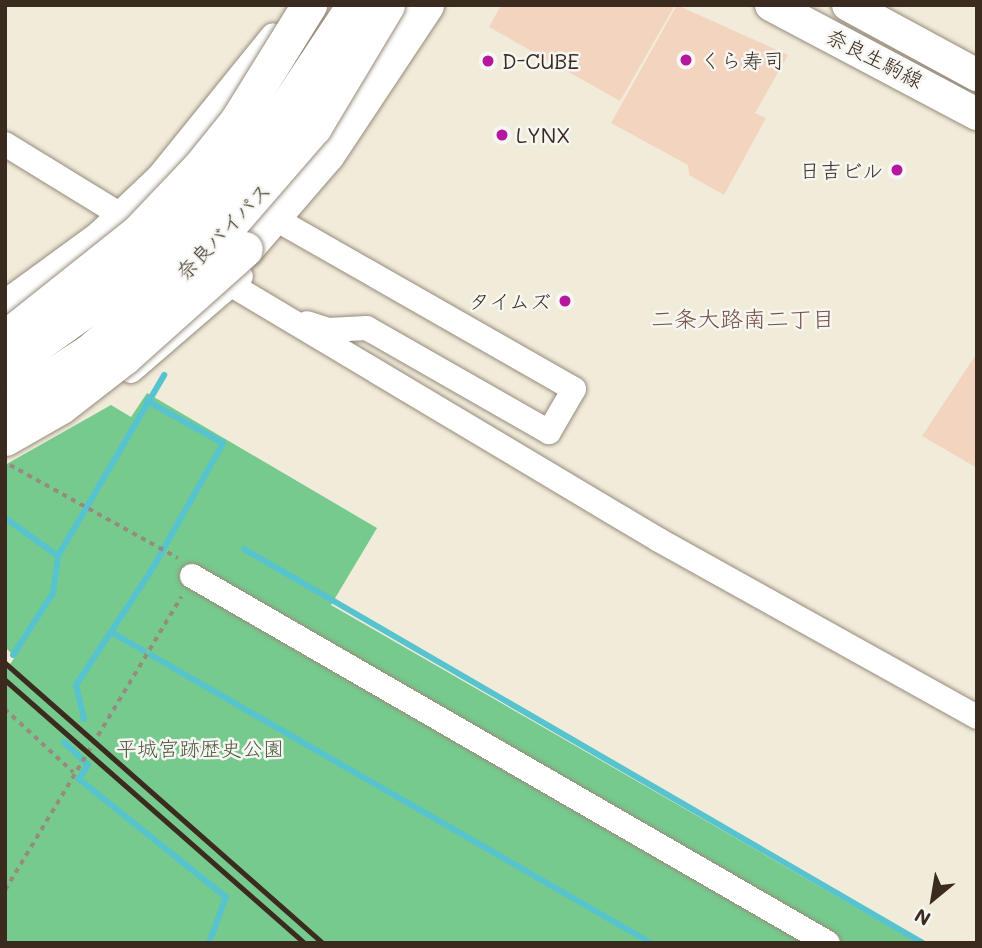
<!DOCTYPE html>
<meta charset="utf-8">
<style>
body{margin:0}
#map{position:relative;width:982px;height:948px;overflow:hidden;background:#f1ecda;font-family:Mali,"Klee One",sans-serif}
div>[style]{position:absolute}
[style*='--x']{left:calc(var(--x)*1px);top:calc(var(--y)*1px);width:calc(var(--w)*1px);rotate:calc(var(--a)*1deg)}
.built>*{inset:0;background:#f3d4bf}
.green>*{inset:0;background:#76ca8d}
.stream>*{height:6px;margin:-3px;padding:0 3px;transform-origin:3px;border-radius:3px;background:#56c3cf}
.path>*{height:3.5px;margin-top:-1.75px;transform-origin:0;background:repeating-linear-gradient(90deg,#968b7c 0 5px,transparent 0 10px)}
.roads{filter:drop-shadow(0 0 2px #968b7c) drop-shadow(0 0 2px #968b7c)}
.minor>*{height:24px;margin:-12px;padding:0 12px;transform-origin:12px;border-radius:12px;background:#fff}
.major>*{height:32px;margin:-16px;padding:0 16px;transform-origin:16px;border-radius:16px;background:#fff}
.highway>*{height:35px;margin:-17.5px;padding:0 17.5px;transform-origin:17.5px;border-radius:17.5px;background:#fff}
.rail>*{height:5px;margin:-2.5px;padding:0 2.5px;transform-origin:2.5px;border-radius:2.5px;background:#3b2a1e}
.bridges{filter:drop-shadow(0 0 2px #968b7c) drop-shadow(0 0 2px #968b7c)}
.highway-bridge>*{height:35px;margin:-17.5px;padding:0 17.5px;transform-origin:17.5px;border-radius:17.5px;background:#fff}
.dots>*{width:19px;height:19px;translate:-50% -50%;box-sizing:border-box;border:4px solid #f6f6f2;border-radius:50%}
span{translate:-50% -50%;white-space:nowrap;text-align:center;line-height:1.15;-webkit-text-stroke:5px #f6f6f2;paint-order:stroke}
.street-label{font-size:21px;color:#3b2a1e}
.poi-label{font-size:21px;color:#3b2a1e}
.left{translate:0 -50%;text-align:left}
.right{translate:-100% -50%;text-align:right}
.park-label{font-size:21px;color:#4d5a3f}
.neighbourhood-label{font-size:23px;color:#785145}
.frame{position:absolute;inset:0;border:7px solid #3b2a1e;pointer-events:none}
.north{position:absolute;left:898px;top:864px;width:70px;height:70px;-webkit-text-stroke:5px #f6f6f2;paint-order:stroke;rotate:210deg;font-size:19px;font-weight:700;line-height:28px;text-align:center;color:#3b2a1e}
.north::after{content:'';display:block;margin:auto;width:24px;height:32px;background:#3b2a1e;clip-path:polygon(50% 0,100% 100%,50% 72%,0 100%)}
</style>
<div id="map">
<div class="built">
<div style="clip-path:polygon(501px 5px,675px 5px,620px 101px,489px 27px)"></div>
<div style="clip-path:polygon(677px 5px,788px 55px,755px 113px,766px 118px,724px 195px,689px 175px,688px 165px,611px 123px)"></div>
<div style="clip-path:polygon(977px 353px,977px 468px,922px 436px)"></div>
</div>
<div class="green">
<div style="clip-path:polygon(147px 393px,377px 528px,331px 605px,918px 943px,5px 943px,5px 671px,15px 657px,5px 647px,5px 465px,111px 405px,131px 417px)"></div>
</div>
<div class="stream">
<div style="--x:5;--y:518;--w:65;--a:35.6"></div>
<div style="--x:244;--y:549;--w:785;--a:30.13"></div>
<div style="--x:111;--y:632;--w:38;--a:30"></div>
<div style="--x:13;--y:655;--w:74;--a:-57.2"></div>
<div style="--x:53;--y:593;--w:37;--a:-82"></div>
<div style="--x:58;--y:556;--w:210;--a:-59.6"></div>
<div style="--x:151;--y:655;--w:577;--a:29.94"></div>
<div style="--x:84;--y:719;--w:35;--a:-103"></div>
<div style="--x:76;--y:685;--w:136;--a:-56.7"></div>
<div style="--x:151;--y:571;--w:147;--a:-60.6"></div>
<div style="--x:223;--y:443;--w:87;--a:-151.1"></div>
<div style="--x:64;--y:742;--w:33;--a:44"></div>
<div style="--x:88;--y:765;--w:17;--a:123"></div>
<div style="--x:79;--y:779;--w:189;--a:38.8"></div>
<div style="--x:226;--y:897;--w:49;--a:110.3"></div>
</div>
<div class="path">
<div style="--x:10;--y:465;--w:192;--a:29"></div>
<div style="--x:5;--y:709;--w:93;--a:42.8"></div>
<div style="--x:5;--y:890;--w:342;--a:-59"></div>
</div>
<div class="roads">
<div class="minor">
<div style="--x:5;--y:144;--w:176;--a:31.5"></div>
<div style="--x:288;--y:226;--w:329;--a:29.7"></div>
<div style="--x:574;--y:389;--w:50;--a:120.2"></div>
<div style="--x:549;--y:432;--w:210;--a:-150.3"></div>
<div style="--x:367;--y:328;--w:39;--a:177"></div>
<div style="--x:328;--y:330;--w:22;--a:-162"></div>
<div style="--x:203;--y:268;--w:531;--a:30.82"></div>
<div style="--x:659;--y:540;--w:364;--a:29.1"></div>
<div style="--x:5;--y:302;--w:115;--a:-36.2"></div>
<div style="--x:98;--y:234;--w:84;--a:-43.6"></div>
<div style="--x:159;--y:176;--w:181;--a:-51"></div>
<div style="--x:131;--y:371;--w:145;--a:-40.8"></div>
<div style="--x:192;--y:576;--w:734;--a:29.99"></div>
</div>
<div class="major">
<div style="--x:771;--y:5;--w:233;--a:27.9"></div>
<div style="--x:848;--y:5;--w:147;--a:28.5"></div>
</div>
<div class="highway">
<div style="--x:245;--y:249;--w:125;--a:-49.2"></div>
<div style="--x:327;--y:154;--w:179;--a:-56.4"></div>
</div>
</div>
<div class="rail">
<div style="--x:5;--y:663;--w:424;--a:41.4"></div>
<div style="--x:5;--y:680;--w:398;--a:41.3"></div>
</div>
<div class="bridges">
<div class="highway-bridge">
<div style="--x:5;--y:338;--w:169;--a:-38.5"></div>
<div style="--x:137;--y:233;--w:90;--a:-46.4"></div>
<div style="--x:199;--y:168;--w:60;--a:-51"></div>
<div style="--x:237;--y:121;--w:137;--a:-58.2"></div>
<div style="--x:5;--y:367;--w:141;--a:-35.5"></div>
<div style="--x:120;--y:285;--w:93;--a:-42.4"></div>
<div style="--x:189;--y:222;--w:145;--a:-49.5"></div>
<div style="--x:283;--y:112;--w:128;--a:-56.4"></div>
<div style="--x:5;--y:406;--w:101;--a:-32.9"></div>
<div style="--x:90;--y:351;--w:159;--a:-40.9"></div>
<div style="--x:210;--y:247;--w:159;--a:-49.1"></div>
<div style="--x:314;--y:127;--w:142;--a:-59.1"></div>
<div style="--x:5;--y:438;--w:64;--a:-29.7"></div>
<div style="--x:61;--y:406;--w:80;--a:-37.9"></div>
<div style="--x:124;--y:357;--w:162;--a:-41.8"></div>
</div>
</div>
<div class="dots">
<div style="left:686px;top:60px;background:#b5179e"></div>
<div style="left:488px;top:61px;background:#b5179e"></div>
<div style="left:502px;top:135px;background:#b5179e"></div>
<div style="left:897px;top:170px;background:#b5179e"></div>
<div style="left:565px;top:301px;background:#b5179e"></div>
</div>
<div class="street-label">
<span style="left:875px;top:58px;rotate:27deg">奈良生駒線</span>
<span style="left:223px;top:231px;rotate:-46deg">奈良バイパス</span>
</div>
<div class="poi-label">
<span class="left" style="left:700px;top:60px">くら寿司</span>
<span class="left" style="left:502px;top:61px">D-CUBE</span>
<span class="left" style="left:516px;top:135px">LYNX</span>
<span class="right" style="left:883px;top:170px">日吉ビル</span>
<span class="right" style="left:551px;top:301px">タイムズ</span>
</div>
<div class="park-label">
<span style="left:200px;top:748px">平城宮跡歴史公園</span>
</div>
<div class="neighbourhood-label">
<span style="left:743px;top:318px">二条大路南二丁目</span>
</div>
<div class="frame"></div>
<div class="north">N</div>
</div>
